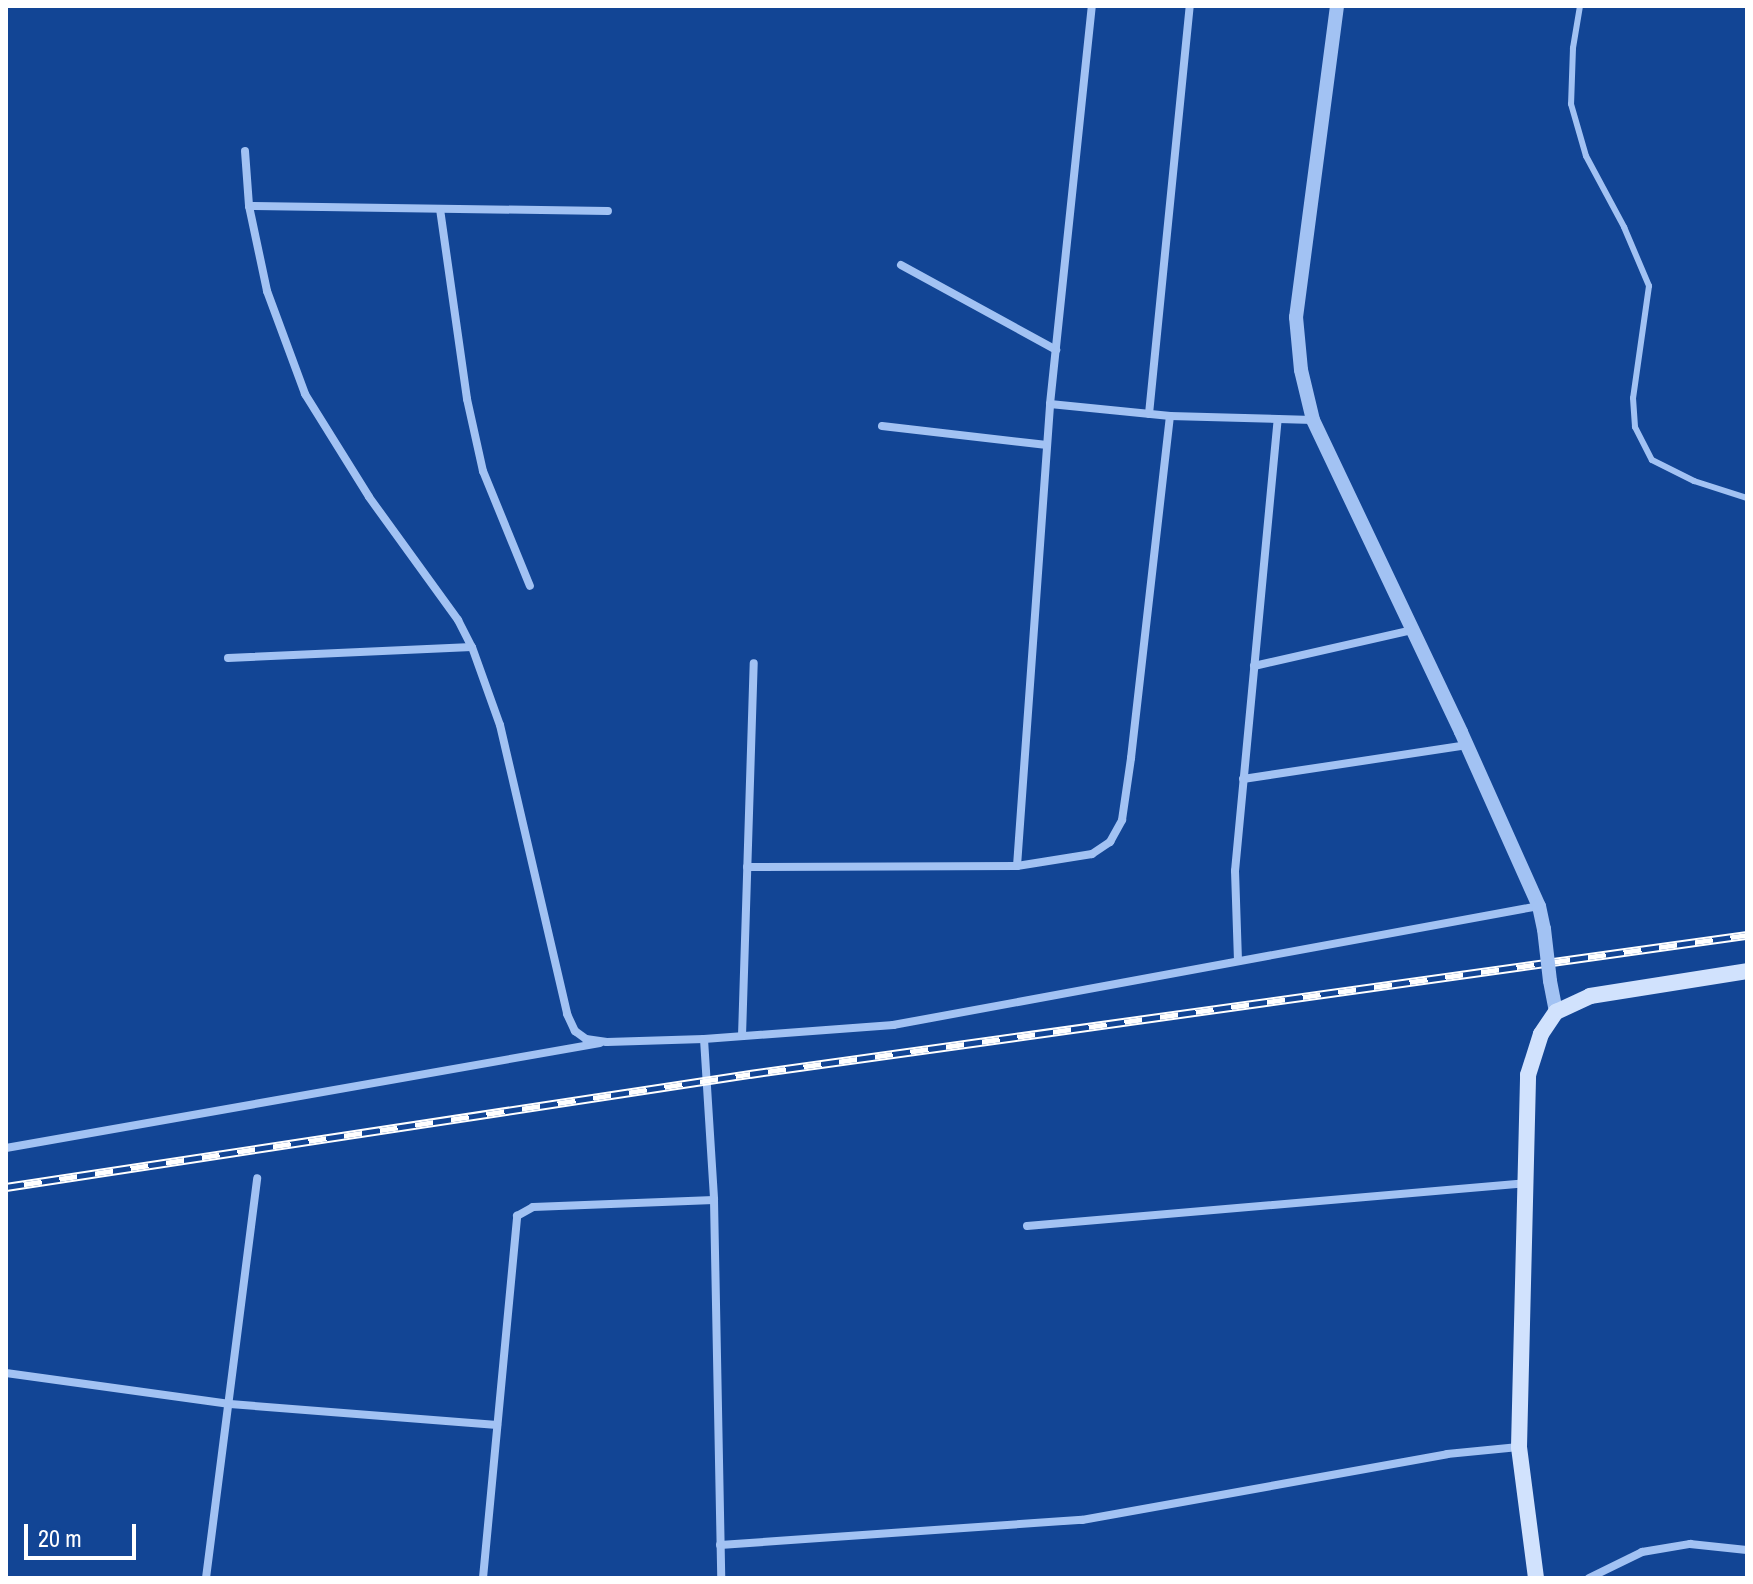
<!DOCTYPE html>
<style>
body{margin:0}
#map{position:relative;width:1753px;height:1584px;overflow:hidden;background:#124595;font-family:"Archivo Narrow",sans-serif}
div>[style]{position:absolute}
[style*='--x']{left:calc(var(--x)*1px);top:calc(var(--y)*1px);width:calc(var(--w)*1px);rotate:calc(var(--a)*1deg)}
.service>*{height:6px;margin:-3px;padding:0 3px;transform-origin:3px;border-radius:3px;background:#a2c2f3}
.minor>*{height:8px;margin:-4px;padding:0 4px;transform-origin:4px;border-radius:4px;background:#a2c2f3}
.tertiary>*{height:14px;margin:-7px;padding:0 7px;transform-origin:7px;border-radius:7px;background:#a2c2f3}
.secondary>*{height:16px;margin:-8px;padding:0 8px;transform-origin:8px;border-radius:8px;background:#d1e2fd}
.rail>*{height:9px;margin-top:-4.5px;transform-origin:0;background:repeating-linear-gradient(90deg,#124595 0 18px,#fff 0 36px);box-sizing:border-box;border-block:2px solid #fff}
.tertiary-bridge>*{height:14px;margin:-7px;padding:0 7px;transform-origin:7px;border-radius:7px;background:#a2c2f3}
span{translate:-50% -50%;white-space:nowrap;text-align:center;line-height:1.15;-webkit-text-stroke:6px #124595;paint-order:stroke}
.frame{position:absolute;inset:0;border:8px solid #fff;pointer-events:none}
.scale{position:absolute;left:24px;top:1524px;width:112px;height:36px;box-sizing:border-box;border:4px solid #fff;border-top:0;padding-left:10px;font-size:24px;line-height:28px;white-space:nowrap;color:#fff;-webkit-text-stroke:6px #124595;paint-order:stroke}
</style>
<div id="map">
<div class="service">
<div style="--x:1580;--y:6;--w:43;--a:99.5"></div>
<div style="--x:1573;--y:48;--w:56;--a:92"></div>
<div style="--x:1571;--y:104;--w:54;--a:73.9"></div>
<div style="--x:1586;--y:156;--w:81;--a:61.8"></div>
<div style="--x:1624;--y:227;--w:64;--a:67"></div>
<div style="--x:1649;--y:286;--w:113;--a:98.1"></div>
<div style="--x:1633;--y:398;--w:29;--a:86"></div>
<div style="--x:1635;--y:427;--w:37;--a:63"></div>
<div style="--x:1652;--y:460;--w:47;--a:26.6"></div>
<div style="--x:1694;--y:481;--w:56;--a:17.8"></div>
</div>
<div class="minor">
<div style="--x:245;--y:151;--w:55;--a:85.8"></div>
<div style="--x:249;--y:206;--w:87;--a:78"></div>
<div style="--x:267;--y:291;--w:110;--a:69.7"></div>
<div style="--x:305;--y:394;--w:121;--a:58.1"></div>
<div style="--x:369;--y:497;--w:152;--a:54.1"></div>
<div style="--x:458;--y:620;--w:30;--a:63"></div>
<div style="--x:472;--y:647;--w:83;--a:70.3"></div>
<div style="--x:500;--y:725;--w:297;--a:76.9"></div>
<div style="--x:567;--y:1014;--w:19;--a:65"></div>
<div style="--x:575;--y:1031;--w:14;--a:36"></div>
<div style="--x:586;--y:1039;--w:21;--a:8"></div>
<div style="--x:607;--y:1042;--w:97;--a:-1.8"></div>
<div style="--x:704;--y:1039;--w:190;--a:-4.2"></div>
<div style="--x:893;--y:1025;--w:657;--a:-10.44"></div>
<div style="--x:249;--y:206;--w:359;--a:0.8"></div>
<div style="--x:440;--y:209;--w:192;--a:81.9"></div>
<div style="--x:467;--y:399;--w:74;--a:77.5"></div>
<div style="--x:483;--y:471;--w:124;--a:67.8"></div>
<div style="--x:901;--y:265;--w:177;--a:28.7"></div>
<div style="--x:1050;--y:404;--w:121;--a:5.7"></div>
<div style="--x:1170;--y:416;--w:143;--a:1.6"></div>
<div style="--x:1149;--y:414;--w:410;--a:-84.3"></div>
<div style="--x:882;--y:426;--w:166;--a:6.6"></div>
<div style="--x:228;--y:658;--w:244;--a:-2.6"></div>
<div style="--x:1254;--y:666;--w:163;--a:-12.8"></div>
<div style="--x:1243;--y:779;--w:227;--a:-8.6"></div>
<div style="--x:1017;--y:866;--w:463;--a:-85.9"></div>
<div style="--x:1050;--y:404;--w:400;--a:-84"></div>
<div style="--x:747;--y:867;--w:270;--a:-0.2"></div>
<div style="--x:1017;--y:866;--w:76;--a:-9.1"></div>
<div style="--x:1092;--y:854;--w:22;--a:-34"></div>
<div style="--x:1110;--y:842;--w:25;--a:-61"></div>
<div style="--x:1122;--y:820;--w:63;--a:-81.7"></div>
<div style="--x:1131;--y:758;--w:344;--a:-83.5"></div>
<div style="--x:1238;--y:961;--w:90;--a:-91.9"></div>
<div style="--x:1235;--y:871;--w:454;--a:-84.6"></div>
<div style="--x:742;--y:1036;--w:373;--a:-88.2"></div>
<div style="--x:704;--y:1039;--w:161;--a:86.4"></div>
<div style="--x:714;--y:1200;--w:378;--a:88.9"></div>
<div style="--x:6;--y:1148;--w:603;--a:-10.02"></div>
<div style="--x:1027;--y:1226;--w:500;--a:-4.9"></div>
<div style="--x:6;--y:1373;--w:226;--a:7.9"></div>
<div style="--x:230;--y:1404;--w:268;--a:4.5"></div>
<div style="--x:720;--y:1545;--w:363;--a:-4"></div>
<div style="--x:1082;--y:1520;--w:371;--a:-10.2"></div>
<div style="--x:1447;--y:1454;--w:72;--a:-5.6"></div>
<div style="--x:206;--y:1578;--w:403;--a:-82.7"></div>
<div style="--x:483;--y:1578;--w:364;--a:-84.6"></div>
<div style="--x:517;--y:1216;--w:18;--a:-29"></div>
<div style="--x:533;--y:1207;--w:181;--a:-2.2"></div>
<div style="--x:1589;--y:1578;--w:59;--a:-26.1"></div>
<div style="--x:1642;--y:1552;--w:49;--a:-9.5"></div>
<div style="--x:1690;--y:1544;--w:57;--a:6"></div>
</div>
<div class="tertiary">
<div style="--x:1337;--y:6;--w:314;--a:97.5"></div>
<div style="--x:1296;--y:317;--w:53;--a:84.6"></div>
<div style="--x:1301;--y:370;--w:51;--a:76.5"></div>
<div style="--x:1313;--y:420;--w:345;--a:64.6"></div>
<div style="--x:1461;--y:732;--w:191;--a:65.9"></div>
<div style="--x:1539;--y:906;--w:24;--a:78"></div>
<div style="--x:1550;--y:981;--w:32;--a:79"></div>
</div>
<div class="secondary">
<div style="--x:1536;--y:1578;--w:132;--a:-97.4"></div>
<div style="--x:1519;--y:1447;--w:372;--a:-88.6"></div>
<div style="--x:1528;--y:1075;--w:43;--a:-72.4"></div>
<div style="--x:1541;--y:1034;--w:27;--a:-56"></div>
<div style="--x:1556;--y:1012;--w:38;--a:-25"></div>
<div style="--x:1590;--y:996;--w:159;--a:-9"></div>
</div>
<div class="rail">
<div style="--x:6;--y:1187;--w:753;--a:-8.64"></div>
<div style="--x:750;--y:1074;--w:1007;--a:-7.94"></div>
</div>
<div class="tertiary-bridge">
<div style="--x:1544;--y:929;--w:52;--a:83.4"></div>
</div>
<div class="frame"></div>
<div class="scale">20 m</div>
</div>
